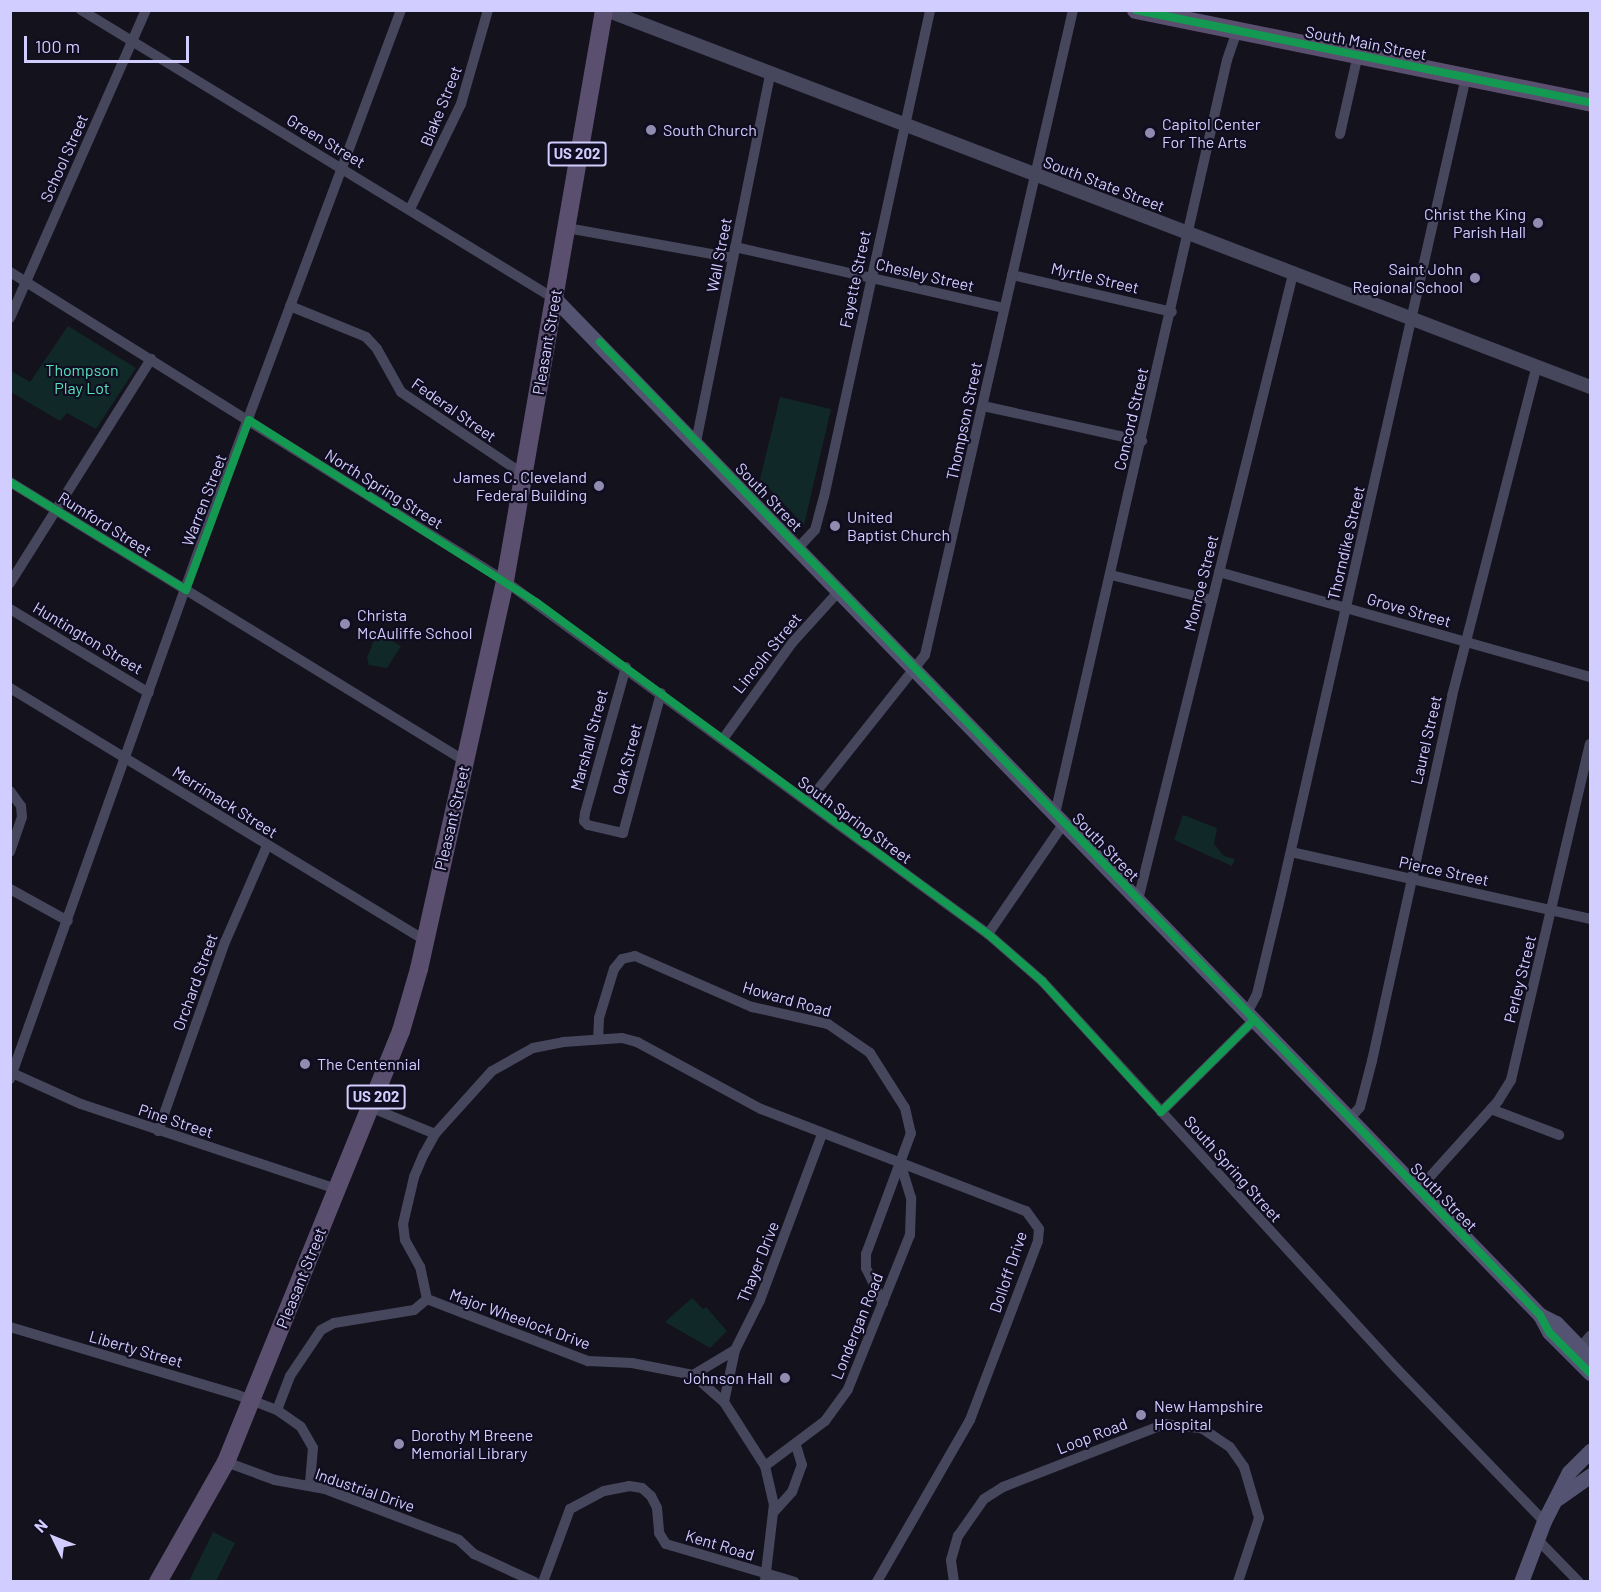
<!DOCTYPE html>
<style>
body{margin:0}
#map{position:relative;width:1601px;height:1592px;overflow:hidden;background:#14121d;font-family:Barlow,sans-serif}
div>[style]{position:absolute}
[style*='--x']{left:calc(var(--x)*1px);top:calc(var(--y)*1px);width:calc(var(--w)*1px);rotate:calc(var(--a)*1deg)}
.green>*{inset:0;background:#112828}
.minor>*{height:10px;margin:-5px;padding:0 5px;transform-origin:5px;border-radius:5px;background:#46465d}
.tertiary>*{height:14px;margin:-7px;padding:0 7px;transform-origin:7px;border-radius:7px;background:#46465d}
.secondary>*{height:15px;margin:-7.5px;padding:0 7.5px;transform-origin:7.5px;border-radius:7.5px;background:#545371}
.primary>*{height:18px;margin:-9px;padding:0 9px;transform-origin:9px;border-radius:9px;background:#5b4f6f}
.cycleway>*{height:8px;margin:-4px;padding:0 4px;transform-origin:4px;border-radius:4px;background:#139951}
.dots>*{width:16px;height:16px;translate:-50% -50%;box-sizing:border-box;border:3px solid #100d21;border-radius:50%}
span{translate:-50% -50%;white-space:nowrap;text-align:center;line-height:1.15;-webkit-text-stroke:4.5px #100d21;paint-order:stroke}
.shield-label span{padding:2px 4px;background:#100d21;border:2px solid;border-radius:4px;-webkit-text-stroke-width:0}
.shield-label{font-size:15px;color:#d2cdff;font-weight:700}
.street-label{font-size:16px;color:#d2cdff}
.poi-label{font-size:16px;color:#d2cdff}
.left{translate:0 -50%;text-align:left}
.right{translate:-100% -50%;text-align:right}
.park-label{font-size:16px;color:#58e0bc}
.frame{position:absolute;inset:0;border:12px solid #d2cdff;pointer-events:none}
.north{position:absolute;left:24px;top:1508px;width:60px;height:60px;-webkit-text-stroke:4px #100d21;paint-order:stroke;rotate:313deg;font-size:16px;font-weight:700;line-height:24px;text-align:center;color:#d2cdff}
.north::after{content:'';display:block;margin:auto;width:21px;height:27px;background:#d2cdff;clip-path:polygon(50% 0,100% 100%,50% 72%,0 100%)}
.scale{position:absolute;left:24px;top:36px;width:165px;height:27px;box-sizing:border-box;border:3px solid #d2cdff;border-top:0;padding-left:8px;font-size:18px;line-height:21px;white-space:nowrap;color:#d2cdff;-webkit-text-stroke:4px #100d21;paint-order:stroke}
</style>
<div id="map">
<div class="green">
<div style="clip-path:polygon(68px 326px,136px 368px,96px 429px,67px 413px,60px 421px,11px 392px,11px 371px,30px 382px)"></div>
<div style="clip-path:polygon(780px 397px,831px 409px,804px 525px,760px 479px)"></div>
<div style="clip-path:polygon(377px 632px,401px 646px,387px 668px,369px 665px,367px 658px)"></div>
<div style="clip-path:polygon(1183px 815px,1217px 828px,1214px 844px,1224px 856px,1235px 859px,1232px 866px,1174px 840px)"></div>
<div style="clip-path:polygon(692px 1298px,703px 1309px,706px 1307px,727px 1331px,710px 1348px,665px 1322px)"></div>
<div style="clip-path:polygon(213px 1532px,235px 1543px,216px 1581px,189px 1581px)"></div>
</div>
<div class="minor">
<div style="--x:81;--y:10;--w:555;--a:31.37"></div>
<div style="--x:1340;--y:134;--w:82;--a:-77.3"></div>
<div style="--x:410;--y:209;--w:117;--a:-64.1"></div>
<div style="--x:461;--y:104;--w:98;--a:-74"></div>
<div style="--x:567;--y:228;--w:169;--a:10.2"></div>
<div style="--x:735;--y:247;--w:275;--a:12.8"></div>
<div style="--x:10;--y:272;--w:584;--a:31.97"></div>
<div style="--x:505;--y:581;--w:598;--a:36.16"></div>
<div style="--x:988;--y:934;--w:72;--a:41"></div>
<div style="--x:1042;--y:981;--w:524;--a:47.55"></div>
<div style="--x:1396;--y:1368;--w:213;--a:46"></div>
<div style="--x:1012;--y:275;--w:164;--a:13"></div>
<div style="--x:290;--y:306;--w:82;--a:22.2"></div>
<div style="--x:366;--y:337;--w:16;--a:47"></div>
<div style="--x:377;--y:349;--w:49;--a:60.8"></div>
<div style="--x:401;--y:392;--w:147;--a:33.9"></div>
<div style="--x:10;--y:318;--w:337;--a:-66.2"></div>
<div style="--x:983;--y:406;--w:163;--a:12.4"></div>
<div style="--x:696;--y:442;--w:375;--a:-78.6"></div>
<div style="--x:10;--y:482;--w:534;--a:31.52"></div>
<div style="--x:799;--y:547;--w:23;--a:-47"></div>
<div style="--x:815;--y:530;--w:34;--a:-75"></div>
<div style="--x:824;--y:497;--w:498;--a:-77.7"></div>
<div style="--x:1219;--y:572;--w:386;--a:15.8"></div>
<div style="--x:1111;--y:575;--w:104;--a:13.9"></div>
<div style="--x:10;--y:583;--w:265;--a:-57.8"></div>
<div style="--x:10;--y:609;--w:162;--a:31.1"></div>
<div style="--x:626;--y:667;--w:152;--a:105.7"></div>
<div style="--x:585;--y:813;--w:8;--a:97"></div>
<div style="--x:584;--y:821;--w:6;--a:45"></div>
<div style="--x:588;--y:825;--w:36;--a:13"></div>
<div style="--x:623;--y:833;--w:145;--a:-74.8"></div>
<div style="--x:10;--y:688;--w:486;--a:31.3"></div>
<div style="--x:723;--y:739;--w:118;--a:-54.3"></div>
<div style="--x:792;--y:643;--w:70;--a:-47.9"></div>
<div style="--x:10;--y:791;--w:19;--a:54"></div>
<div style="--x:21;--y:806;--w:11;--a:85"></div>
<div style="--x:22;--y:817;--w:37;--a:109"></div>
<div style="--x:808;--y:802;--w:188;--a:-51.5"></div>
<div style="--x:925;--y:655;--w:662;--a:-77.08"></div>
<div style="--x:1055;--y:814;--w:773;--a:-77.15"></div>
<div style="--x:1227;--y:60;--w:31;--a:-71"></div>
<div style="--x:1291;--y:852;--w:306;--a:12.6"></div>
<div style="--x:10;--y:889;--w:66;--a:28.9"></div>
<div style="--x:1138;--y:900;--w:645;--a:-76.09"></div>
<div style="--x:988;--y:934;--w:135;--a:-55.6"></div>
<div style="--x:1247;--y:1013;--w:21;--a:-62"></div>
<div style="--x:1257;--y:994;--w:103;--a:-76.5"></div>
<div style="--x:1281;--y:894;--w:838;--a:-77.24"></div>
<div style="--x:598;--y:1039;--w:21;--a:-87"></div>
<div style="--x:599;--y:1018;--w:51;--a:-73"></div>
<div style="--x:614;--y:969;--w:13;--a:-51"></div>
<div style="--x:622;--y:959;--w:13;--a:-13"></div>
<div style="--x:635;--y:956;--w:128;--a:23.6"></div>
<div style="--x:752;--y:1007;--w:78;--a:12.6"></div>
<div style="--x:828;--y:1024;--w:51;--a:34.6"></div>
<div style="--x:870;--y:1053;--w:65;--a:57.5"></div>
<div style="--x:905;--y:1108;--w:26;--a:77"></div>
<div style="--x:911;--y:1133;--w:129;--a:110.4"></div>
<div style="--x:866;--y:1254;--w:14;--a:90"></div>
<div style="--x:866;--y:1268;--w:39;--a:64"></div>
<div style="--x:10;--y:1072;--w:78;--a:24.3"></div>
<div style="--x:81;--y:1104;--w:270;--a:18.4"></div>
<div style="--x:10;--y:1079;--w:565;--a:-70.35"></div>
<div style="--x:200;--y:547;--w:573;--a:-69.48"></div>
<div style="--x:372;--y:1108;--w:68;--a:22.4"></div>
<div style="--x:1491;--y:1109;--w:73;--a:20.9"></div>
<div style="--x:1161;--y:1112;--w:131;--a:-44.7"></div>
<div style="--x:1349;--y:1119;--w:16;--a:-47"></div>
<div style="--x:1360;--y:1107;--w:48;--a:-75.4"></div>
<div style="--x:1372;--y:1061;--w:374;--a:-77.6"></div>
<div style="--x:1452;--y:696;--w:341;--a:-75.6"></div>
<div style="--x:158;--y:1131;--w:201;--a:-70.5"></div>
<div style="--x:225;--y:942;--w:105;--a:-66.4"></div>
<div style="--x:1418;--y:1190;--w:120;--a:-48"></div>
<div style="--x:1498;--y:1101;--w:25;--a:-58"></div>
<div style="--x:1511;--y:1080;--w:345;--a:-76.8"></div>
<div style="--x:427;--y:1299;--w:33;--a:-102"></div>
<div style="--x:420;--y:1267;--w:31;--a:-119"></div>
<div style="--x:405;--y:1240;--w:16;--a:-97"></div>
<div style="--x:403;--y:1224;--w:48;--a:-76.8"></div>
<div style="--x:414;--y:1177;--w:25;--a:-67"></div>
<div style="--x:424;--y:1154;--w:23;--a:-61"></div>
<div style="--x:435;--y:1134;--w:85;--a:-47.9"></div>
<div style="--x:492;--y:1071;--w:47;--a:-29.3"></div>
<div style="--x:533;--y:1048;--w:31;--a:-11"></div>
<div style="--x:563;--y:1042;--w:59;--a:-3.9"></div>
<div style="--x:622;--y:1038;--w:16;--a:15"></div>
<div style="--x:637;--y:1042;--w:141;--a:28.4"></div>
<div style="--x:761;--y:1109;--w:284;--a:21.1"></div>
<div style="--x:1026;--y:1211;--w:22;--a:54"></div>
<div style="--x:1039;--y:1229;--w:12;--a:95"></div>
<div style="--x:1038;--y:1241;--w:191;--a:110.8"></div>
<div style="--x:970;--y:1420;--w:187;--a:119.9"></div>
<div style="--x:427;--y:1299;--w:173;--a:21.1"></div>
<div style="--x:588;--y:1361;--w:44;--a:2.6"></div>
<div style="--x:632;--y:1363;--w:62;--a:11.1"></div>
<div style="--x:693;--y:1375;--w:49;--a:-30.8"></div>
<div style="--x:10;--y:1327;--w:235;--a:16.6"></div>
<div style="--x:235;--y:1394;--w:45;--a:20.9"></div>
<div style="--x:277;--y:1410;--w:29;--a:35"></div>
<div style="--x:301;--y:1427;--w:24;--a:60"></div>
<div style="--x:313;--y:1448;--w:37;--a:95"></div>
<div style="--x:1580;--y:1348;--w:16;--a:-50"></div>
<div style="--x:693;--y:1375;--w:41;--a:41.1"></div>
<div style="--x:724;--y:1402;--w:76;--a:57.4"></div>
<div style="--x:765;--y:1466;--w:39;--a:77"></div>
<div style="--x:774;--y:1504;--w:78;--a:96.7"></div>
<div style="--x:724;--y:1402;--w:53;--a:-78.1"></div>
<div style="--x:735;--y:1350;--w:56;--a:-63.4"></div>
<div style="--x:760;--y:1300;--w:177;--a:-69.5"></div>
<div style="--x:277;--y:1410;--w:36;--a:-69"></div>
<div style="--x:290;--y:1376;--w:55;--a:-56"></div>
<div style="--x:321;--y:1330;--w:15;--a:-28"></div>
<div style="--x:334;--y:1323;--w:81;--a:-9.2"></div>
<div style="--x:414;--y:1310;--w:17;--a:-40"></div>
<div style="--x:226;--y:1462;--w:52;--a:20.2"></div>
<div style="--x:275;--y:1480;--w:51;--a:10.2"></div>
<div style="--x:325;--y:1489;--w:143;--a:20.8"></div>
<div style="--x:459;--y:1540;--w:21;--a:43"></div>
<div style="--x:474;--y:1554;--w:67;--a:24.7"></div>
<div style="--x:765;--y:1466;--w:75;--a:-36.9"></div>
<div style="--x:825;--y:1421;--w:39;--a:-54"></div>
<div style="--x:848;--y:1389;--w:166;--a:-68.1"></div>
<div style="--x:910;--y:1235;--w:37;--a:-88"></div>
<div style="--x:911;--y:1198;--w:34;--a:-107"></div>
<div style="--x:773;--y:1513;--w:28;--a:-48"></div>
<div style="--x:792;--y:1492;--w:29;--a:-70"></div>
<div style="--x:802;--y:1465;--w:21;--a:-107"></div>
<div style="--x:1537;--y:1539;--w:60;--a:45.7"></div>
<div style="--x:543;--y:1582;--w:78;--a:-69.7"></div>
<div style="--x:570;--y:1509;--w:38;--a:-28"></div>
<div style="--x:604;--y:1491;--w:25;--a:-11"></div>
<div style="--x:629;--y:1486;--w:13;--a:9"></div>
<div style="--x:642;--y:1488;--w:12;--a:42"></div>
<div style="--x:651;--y:1496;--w:13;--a:63"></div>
<div style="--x:657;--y:1508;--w:25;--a:85"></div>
<div style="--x:659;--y:1533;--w:13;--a:58"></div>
<div style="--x:666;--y:1544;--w:134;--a:16.4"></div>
<div style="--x:954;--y:1582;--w:22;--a:-98"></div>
<div style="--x:951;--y:1560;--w:25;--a:-74"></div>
<div style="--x:958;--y:1536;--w:45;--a:-54.9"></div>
<div style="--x:984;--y:1499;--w:22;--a:-32"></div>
<div style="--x:1003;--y:1487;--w:174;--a:-21.3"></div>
<div style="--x:1165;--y:1424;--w:38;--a:7"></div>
<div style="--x:1203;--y:1429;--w:32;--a:34"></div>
<div style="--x:1230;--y:1447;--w:24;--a:55"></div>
<div style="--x:1244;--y:1467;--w:53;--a:73.6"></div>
<div style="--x:1259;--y:1518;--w:67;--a:108.2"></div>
</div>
<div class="tertiary">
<div style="--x:606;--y:10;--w:1054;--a:20.96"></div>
</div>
<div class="secondary">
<div style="--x:555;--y:299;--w:1415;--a:45.89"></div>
<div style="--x:1540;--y:1315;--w:19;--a:62"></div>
<div style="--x:1549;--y:1332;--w:58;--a:45"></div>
<div style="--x:1540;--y:1315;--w:18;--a:27"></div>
<div style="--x:1556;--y:1323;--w:49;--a:45.8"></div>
<div style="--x:1558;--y:1498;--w:39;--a:-35"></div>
<div style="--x:1521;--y:1582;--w:65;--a:-69.3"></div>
<div style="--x:1544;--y:1521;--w:55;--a:-63"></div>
<div style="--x:1569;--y:1472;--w:30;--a:-45"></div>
</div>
<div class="primary">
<div style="--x:1136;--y:10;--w:463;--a:11.5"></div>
<div style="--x:158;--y:1582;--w:138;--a:-60.5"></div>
<div style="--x:226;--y:1462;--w:465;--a:-67.9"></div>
<div style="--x:401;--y:1031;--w:65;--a:-73.8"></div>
<div style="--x:419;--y:969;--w:397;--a:-77.5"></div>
<div style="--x:505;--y:581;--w:580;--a:-80.16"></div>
</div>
<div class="cycleway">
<div style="--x:1136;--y:10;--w:463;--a:11.5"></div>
<div style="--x:600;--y:342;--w:1353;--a:45.99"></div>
<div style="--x:1540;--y:1315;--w:19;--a:62"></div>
<div style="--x:1549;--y:1332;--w:58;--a:45"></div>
<div style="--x:10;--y:482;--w:206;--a:31.5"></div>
<div style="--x:186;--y:590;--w:181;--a:-69.7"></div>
<div style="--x:249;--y:420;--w:340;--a:32.4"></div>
<div style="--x:536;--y:602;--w:561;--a:36.3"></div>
<div style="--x:988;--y:934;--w:72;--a:41"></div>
<div style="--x:1042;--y:981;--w:177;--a:47.7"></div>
<div style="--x:1161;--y:1112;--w:131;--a:-44.7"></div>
</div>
<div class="dots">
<div style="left:651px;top:130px;background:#908cb0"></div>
<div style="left:1150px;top:133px;background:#908cb0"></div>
<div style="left:1538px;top:223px;background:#908cb0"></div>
<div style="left:1475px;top:278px;background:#908cb0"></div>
<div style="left:599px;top:486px;background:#908cb0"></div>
<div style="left:835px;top:526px;background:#908cb0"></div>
<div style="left:345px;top:624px;background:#908cb0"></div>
<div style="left:305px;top:1064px;background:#908cb0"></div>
<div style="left:785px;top:1378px;background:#908cb0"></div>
<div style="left:1141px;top:1415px;background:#908cb0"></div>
<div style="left:399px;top:1444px;background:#908cb0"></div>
</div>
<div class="shield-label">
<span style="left:577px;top:154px">US 202</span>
<span style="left:376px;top:1097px">US 202</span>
</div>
<div class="street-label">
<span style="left:1366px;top:43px;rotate:11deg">South Main Street</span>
<span style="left:441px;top:106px;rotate:-68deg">Blake Street</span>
<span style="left:326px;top:141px;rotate:31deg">Green Street</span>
<span style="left:64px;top:158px;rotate:-66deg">School Street</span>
<span style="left:1104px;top:184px;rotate:21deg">South State Street</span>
<span style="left:719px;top:255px;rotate:-79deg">Wall Street</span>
<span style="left:925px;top:275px;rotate:13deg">Chesley Street</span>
<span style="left:1095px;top:278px;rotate:13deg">Myrtle Street</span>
<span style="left:855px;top:279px;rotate:-78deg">Fayette Street</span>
<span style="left:547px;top:342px;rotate:-80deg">Pleasant Street</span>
<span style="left:454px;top:410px;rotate:35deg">Federal Street</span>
<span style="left:1131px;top:419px;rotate:-77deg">Concord Street</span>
<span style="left:964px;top:421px;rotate:-78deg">Thompson Street</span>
<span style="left:384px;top:489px;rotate:32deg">North Spring Street</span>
<span style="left:769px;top:497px;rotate:46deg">South Street</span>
<span style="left:204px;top:500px;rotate:-69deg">Warren Street</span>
<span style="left:105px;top:524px;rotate:32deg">Rumford Street</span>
<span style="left:1346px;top:543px;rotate:-77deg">Thorndike Street</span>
<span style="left:1201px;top:583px;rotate:-76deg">Monroe Street</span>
<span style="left:1409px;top:610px;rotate:16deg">Grove Street</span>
<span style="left:88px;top:638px;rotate:31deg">Huntington Street</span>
<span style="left:767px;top:653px;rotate:-51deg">Lincoln Street</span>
<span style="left:589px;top:740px;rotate:-75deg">Marshall Street</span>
<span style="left:1426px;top:740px;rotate:-77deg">Laurel Street</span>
<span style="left:627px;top:759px;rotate:-75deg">Oak Street</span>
<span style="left:225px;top:802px;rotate:32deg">Merrimack Street</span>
<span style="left:452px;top:818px;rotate:-77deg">Pleasant Street</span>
<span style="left:855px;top:820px;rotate:36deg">South Spring Street</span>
<span style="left:1106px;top:847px;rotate:46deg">South Street</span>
<span style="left:1444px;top:871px;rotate:12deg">Pierce Street</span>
<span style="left:1520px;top:979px;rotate:-76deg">Perley Street</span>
<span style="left:195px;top:982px;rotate:-70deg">Orchard Street</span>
<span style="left:787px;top:999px;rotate:16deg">Howard Road</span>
<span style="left:176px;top:1121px;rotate:18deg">Pine Street</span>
<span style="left:1233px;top:1169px;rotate:48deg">South Spring Street</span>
<span style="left:1444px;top:1197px;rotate:46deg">South Street</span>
<span style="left:758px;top:1262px;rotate:-68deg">Thayer Drive</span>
<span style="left:1008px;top:1272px;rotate:-71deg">Dolloff Drive</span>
<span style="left:301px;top:1278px;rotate:-68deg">Pleasant Street</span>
<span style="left:520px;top:1319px;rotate:20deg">Major Wheelock Drive</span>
<span style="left:857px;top:1326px;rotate:-68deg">Londergan Road</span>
<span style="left:136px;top:1349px;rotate:16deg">Liberty Street</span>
<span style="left:1092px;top:1436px;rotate:-21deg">Loop Road</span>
<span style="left:365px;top:1490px;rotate:19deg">Industrial Drive</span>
<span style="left:720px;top:1545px;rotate:17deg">Kent Road</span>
</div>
<div class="poi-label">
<span class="left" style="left:1162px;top:133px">Capitol Center<br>For The Arts</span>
<span class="left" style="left:663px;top:130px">South Church</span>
<span class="right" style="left:1526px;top:223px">Christ the King<br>Parish Hall</span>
<span class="right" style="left:1463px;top:278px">Saint John<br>Regional School</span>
<span class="right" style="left:587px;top:486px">James C. Cleveland<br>Federal Building</span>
<span class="left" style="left:847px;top:526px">United<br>Baptist Church</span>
<span class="left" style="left:357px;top:624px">Christa<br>McAuliffe School</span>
<span class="left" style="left:317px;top:1064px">The Centennial</span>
<span class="right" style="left:773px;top:1378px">Johnson Hall</span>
<span class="left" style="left:1154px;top:1415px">New Hampshire<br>Hospital</span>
<span class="left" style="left:411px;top:1444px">Dorothy M Breene<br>Memorial Library</span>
</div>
<div class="park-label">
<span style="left:82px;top:379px">Thompson<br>Play Lot</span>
</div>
<div class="frame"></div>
<div class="north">N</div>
<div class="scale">100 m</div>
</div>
